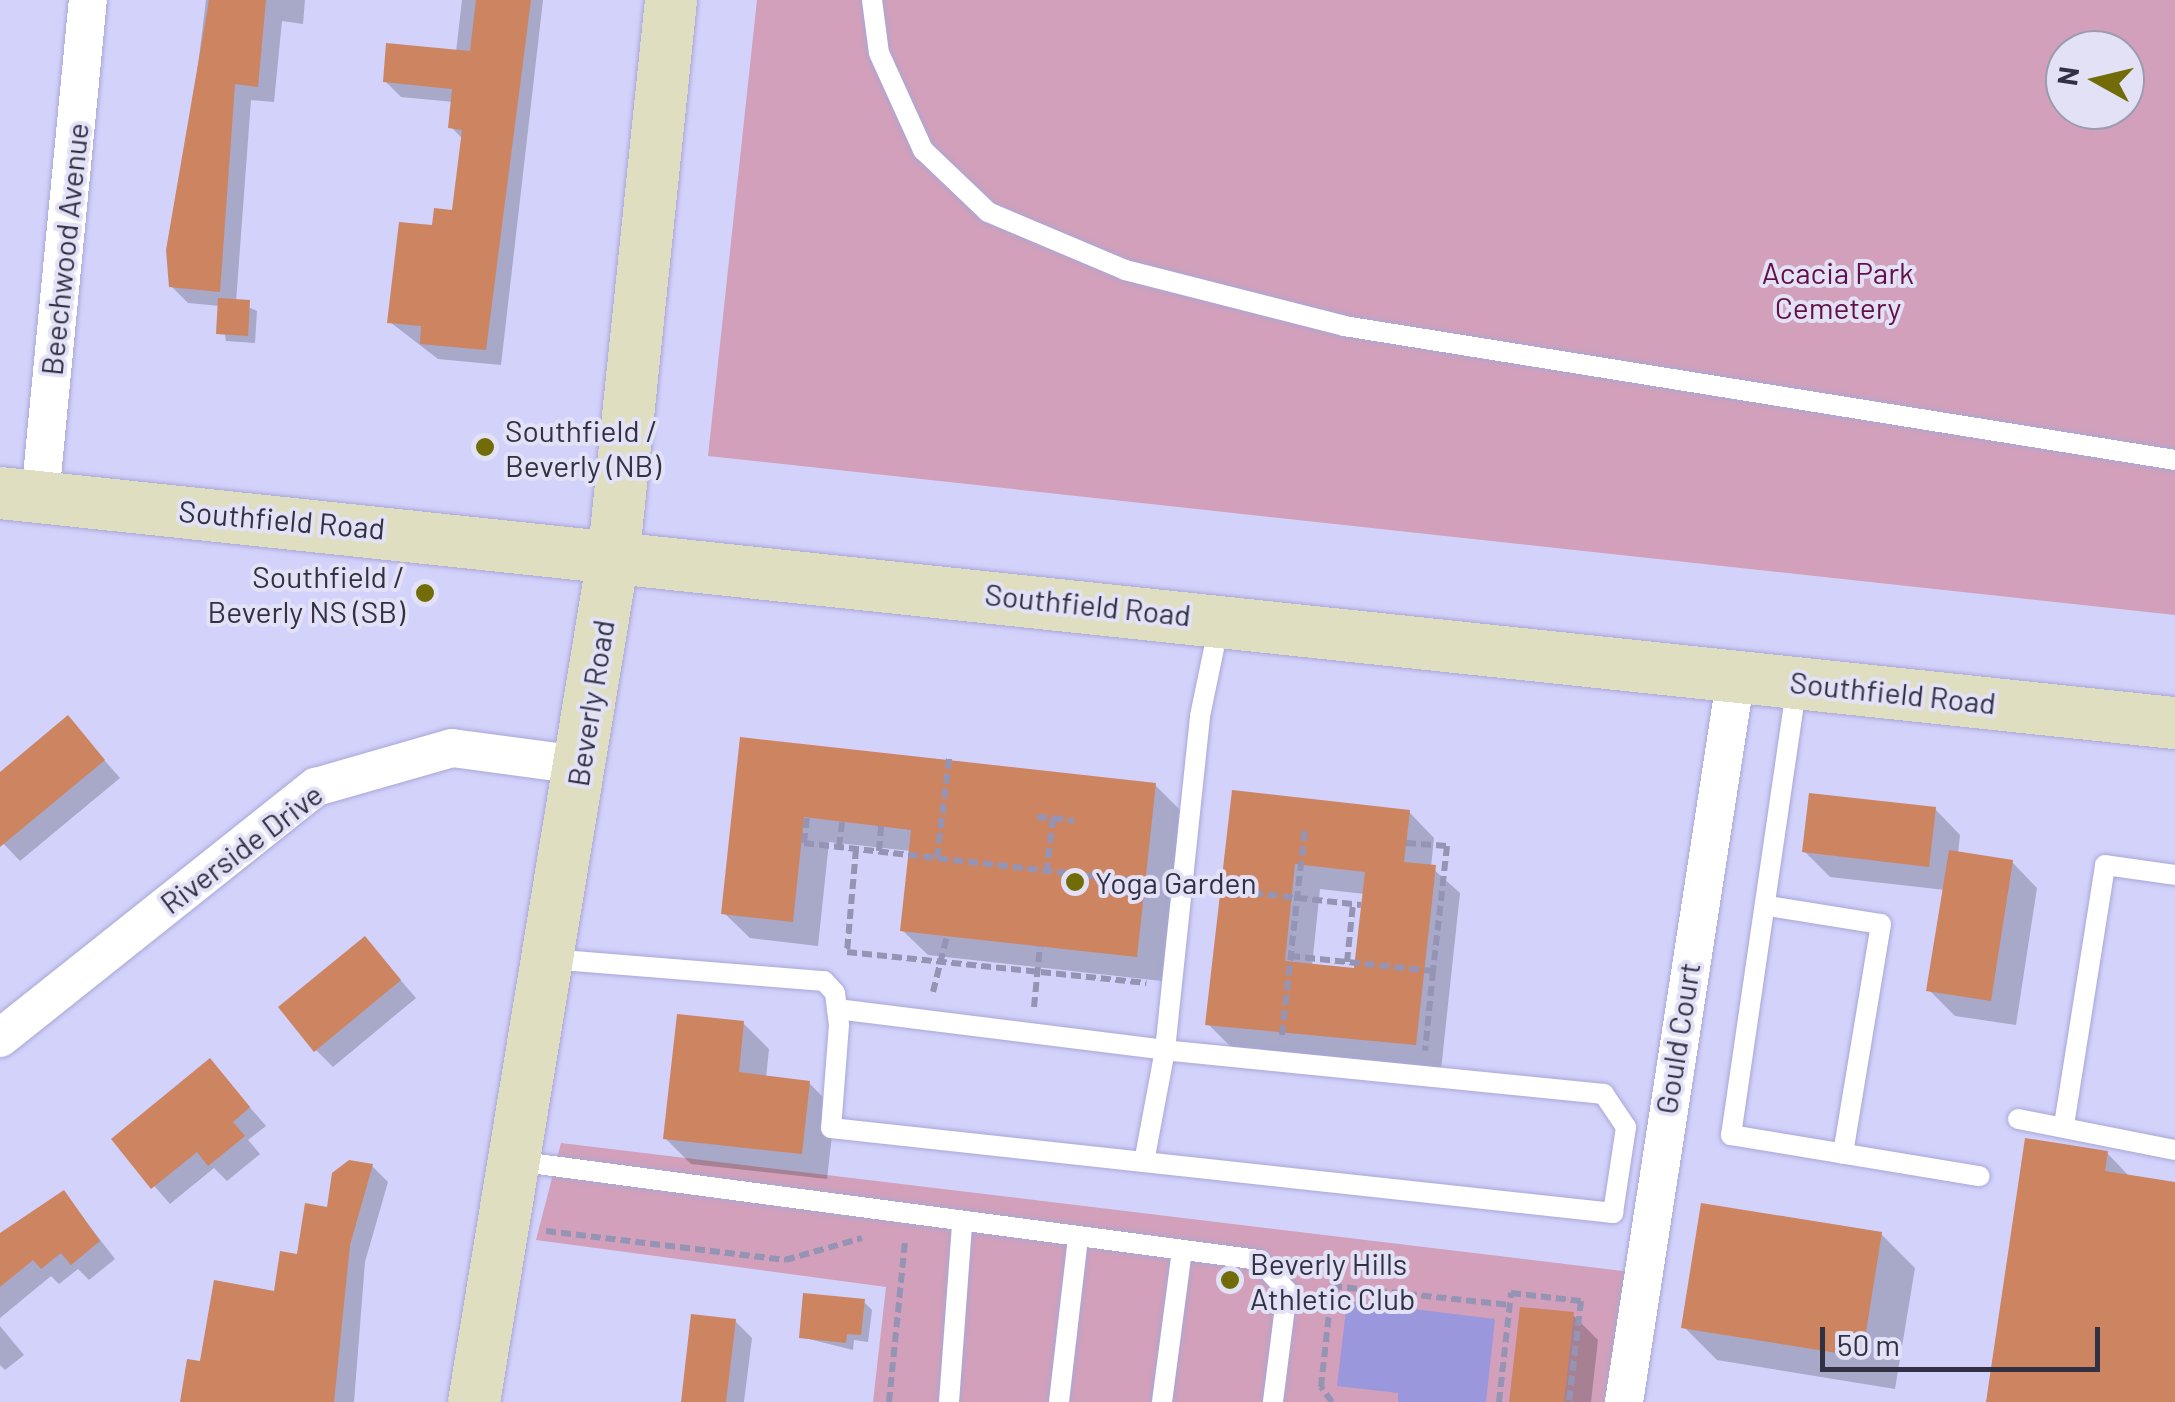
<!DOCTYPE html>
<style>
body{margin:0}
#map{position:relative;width:2175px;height:1402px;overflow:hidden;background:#d3d2fb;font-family:Barlow,sans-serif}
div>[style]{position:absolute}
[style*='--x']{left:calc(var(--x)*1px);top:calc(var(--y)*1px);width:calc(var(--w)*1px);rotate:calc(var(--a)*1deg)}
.green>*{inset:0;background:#d2a0ba}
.water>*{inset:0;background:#9b97dd}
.shadow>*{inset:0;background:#0003}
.building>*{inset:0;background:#cc8461}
.path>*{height:6px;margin-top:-3px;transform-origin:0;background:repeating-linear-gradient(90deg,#9594b4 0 10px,transparent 0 15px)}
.roads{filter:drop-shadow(0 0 2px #a8a7d7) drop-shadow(0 0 2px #a8a7d7)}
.lane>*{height:20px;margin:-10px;padding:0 10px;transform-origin:10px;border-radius:10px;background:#fff}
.street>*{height:38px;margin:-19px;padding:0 19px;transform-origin:19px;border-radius:19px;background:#fff}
.secondary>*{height:52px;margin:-26px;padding:0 26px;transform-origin:26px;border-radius:26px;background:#dfdec0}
.dots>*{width:28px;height:28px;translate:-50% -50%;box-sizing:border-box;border:5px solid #e2e1f6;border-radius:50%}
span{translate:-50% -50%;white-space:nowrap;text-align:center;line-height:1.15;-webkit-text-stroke:8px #e2e1f6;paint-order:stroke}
.street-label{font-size:30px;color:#323144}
.park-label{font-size:30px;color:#650f48}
.poi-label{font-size:30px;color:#323144}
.left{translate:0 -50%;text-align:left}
.right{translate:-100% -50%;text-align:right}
.north{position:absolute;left:2045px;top:30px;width:100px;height:100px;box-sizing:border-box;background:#e2e1f6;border:2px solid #9c9baf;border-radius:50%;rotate:278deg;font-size:28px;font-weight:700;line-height:40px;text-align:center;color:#323144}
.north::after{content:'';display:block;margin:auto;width:35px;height:45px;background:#716c08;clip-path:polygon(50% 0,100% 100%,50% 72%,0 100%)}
.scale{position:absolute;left:1820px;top:1327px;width:280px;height:45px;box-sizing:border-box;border:5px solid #323144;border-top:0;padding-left:12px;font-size:30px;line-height:35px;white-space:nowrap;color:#323144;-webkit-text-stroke:8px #e2e1f6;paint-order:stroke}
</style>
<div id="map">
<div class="green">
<div style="clip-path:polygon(evenodd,757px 0,2175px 0,2175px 615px,708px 456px,757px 0,2065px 50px,2125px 50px,2125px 110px,2065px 110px,2065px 50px)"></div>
<div style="clip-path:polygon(561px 1143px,1631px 1272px,1609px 1402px,873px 1402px,886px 1287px,536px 1240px)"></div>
</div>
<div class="water">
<div style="clip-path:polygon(1347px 1301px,1495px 1319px,1486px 1402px,1398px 1402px,1398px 1393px,1337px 1386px)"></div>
</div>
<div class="shadow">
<div style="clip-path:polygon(206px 0,305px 0,303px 24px,282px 21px,274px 102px,251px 100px,236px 302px,257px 311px,255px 343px,226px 341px,220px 306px,188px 303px,171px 286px)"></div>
<div style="clip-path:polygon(462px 0,543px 0,501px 365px,438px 359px,390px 322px,434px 228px,455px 212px,464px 140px,451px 127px,454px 102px,401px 97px,385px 81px,456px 52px)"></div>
<div style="clip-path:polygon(68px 719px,120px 778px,20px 861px,0 840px,0 775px)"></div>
<div style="clip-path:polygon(742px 740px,1155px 785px,1181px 811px,1162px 981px,928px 955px,902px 930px,911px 851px,829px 842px,818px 946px,750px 938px,724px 913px)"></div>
<div style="clip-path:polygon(evenodd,1235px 793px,1409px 812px,1434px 838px,1431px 867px,1460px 893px,1441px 1070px,1233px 1049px,1208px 1024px,1235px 793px,1320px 889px,1365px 894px,1356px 971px,1312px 966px,1320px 889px)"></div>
<div style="clip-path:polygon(1935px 809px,1960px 835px,1958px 854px,2012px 862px,2037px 888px,2016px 1025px,1955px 1016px,1929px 990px,1945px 890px,1830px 877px,1804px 851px)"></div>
<div style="clip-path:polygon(365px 939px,416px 998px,333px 1067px,316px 1050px)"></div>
<div style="clip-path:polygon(743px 1023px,769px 1049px,766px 1078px,809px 1083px,835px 1109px,827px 1179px,691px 1164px,665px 1138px)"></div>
<div style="clip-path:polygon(210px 1061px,266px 1126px,248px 1140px,260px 1154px,227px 1181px,214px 1168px,170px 1204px,114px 1140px)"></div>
<div style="clip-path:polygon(2107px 1153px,2131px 1178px,2175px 1184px,2175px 1402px,1989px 1402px)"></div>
<div style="clip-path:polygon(372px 1166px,388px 1182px,365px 1262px,354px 1402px,182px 1402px,203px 1364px,276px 1294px,329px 1209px)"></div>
<div style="clip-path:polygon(64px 1193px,115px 1259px,89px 1280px,78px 1269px,59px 1284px,51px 1276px,0 1318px,0 1239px)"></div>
<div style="clip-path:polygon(1881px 1234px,1915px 1268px,1895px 1389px,1717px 1360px,1684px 1327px)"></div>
<div style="clip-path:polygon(864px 1302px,872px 1310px,868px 1342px,854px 1340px,853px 1350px,801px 1337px)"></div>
<div style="clip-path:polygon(1573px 1315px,1598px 1340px,1591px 1402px,1512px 1402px)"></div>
<div style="clip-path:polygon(735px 1321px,752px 1338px,744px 1402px,684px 1402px)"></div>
<div style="clip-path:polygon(0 1326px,24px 1355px,5px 1370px,0 1365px)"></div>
</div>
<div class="building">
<div style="clip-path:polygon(209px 0,266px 0,258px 87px,235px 84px,220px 292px,169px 287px,166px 250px)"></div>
<div style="clip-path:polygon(476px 0,531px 0,486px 350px,420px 344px,421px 326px,387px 323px,399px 222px,432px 225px,434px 208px,452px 210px,462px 130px,448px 128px,452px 89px,383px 82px,386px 43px,470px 51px)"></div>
<div style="clip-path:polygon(218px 298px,250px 300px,248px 336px,216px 334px)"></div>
<div style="clip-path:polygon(68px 715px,105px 760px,0 847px,0 772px)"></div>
<div style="clip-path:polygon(740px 737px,1156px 783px,1137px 957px,900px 931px,911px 830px,804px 817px,793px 922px,721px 914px)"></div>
<div style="clip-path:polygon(evenodd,1232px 790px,1410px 810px,1404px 862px,1436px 865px,1416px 1045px,1205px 1025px,1232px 790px,1295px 864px,1365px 872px,1354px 968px,1285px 961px,1295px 864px)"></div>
<div style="clip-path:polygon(1809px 793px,1936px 807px,1929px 867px,1802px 852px)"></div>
<div style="clip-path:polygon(1949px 850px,2013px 860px,1991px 1001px,1926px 991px)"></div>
<div style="clip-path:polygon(365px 936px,401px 980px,314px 1052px,278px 1007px)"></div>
<div style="clip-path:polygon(677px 1014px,744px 1021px,739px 1072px,810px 1081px,802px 1154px,663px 1139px)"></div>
<div style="clip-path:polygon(210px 1058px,250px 1107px,233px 1122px,245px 1136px,208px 1166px,197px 1152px,151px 1189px,111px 1139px)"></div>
<div style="clip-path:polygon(2025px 1138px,2108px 1151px,2105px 1171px,2175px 1182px,2175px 1402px,1986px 1402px)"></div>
<div style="clip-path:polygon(349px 1160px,373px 1164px,350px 1245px,334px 1402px,180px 1402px,187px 1359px,200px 1361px,214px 1280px,274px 1291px,280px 1251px,297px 1254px,305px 1203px,327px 1207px,332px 1173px)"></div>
<div style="clip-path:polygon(64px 1190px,100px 1241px,71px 1265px,61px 1253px,41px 1269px,33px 1260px,0 1287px,0 1233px)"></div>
<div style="clip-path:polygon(1701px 1203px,1882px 1232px,1862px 1357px,1681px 1328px)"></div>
<div style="clip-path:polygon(803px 1293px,865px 1299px,861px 1335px,847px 1334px,846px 1343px,799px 1338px)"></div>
<div style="clip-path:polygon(1520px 1307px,1574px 1312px,1564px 1402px,1509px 1402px)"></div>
<div style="clip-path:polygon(691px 1314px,736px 1319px,726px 1402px,681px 1402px)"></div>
</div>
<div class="path">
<div style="--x:1037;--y:817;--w:16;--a:4"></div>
<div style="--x:1053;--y:818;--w:57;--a:97"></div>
<div style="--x:807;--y:818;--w:25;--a:97"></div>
<div style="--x:804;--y:843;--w:354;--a:6.5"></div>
<div style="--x:1053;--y:818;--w:21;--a:8"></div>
<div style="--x:1406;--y:843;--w:41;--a:4.2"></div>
<div style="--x:1447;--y:846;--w:126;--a:96.4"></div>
<div style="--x:839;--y:847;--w:25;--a:-83"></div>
<div style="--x:856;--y:849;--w:103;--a:95"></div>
<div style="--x:847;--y:952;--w:301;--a:5.9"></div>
<div style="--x:879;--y:851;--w:25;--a:-85"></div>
<div style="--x:937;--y:858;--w:100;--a:-83.1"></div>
<div style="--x:1208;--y:888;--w:154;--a:6.3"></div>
<div style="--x:1290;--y:956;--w:144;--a:6"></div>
<div style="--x:1433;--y:971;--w:80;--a:95.7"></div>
<div style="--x:1347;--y:962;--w:58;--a:-84.1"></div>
<div style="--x:933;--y:992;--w:58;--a:-76"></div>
<div style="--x:1034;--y:1007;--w:61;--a:-84.4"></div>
<div style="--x:1282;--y:1035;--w:209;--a:-83.7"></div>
<div style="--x:546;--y:1231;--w:241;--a:6.9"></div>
<div style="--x:785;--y:1260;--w:80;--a:-15.9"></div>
<div style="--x:889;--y:1402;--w:161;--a:-84.3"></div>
<div style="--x:1332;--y:1402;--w:19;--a:-126"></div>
<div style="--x:1321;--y:1387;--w:102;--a:-83.8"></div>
<div style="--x:1332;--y:1286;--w:179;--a:6.1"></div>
<div style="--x:1499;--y:1402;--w:110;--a:-83.7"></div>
<div style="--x:1511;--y:1293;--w:70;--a:6.5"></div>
<div style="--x:1581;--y:1301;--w:102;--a:96.8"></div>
</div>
<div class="roads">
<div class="lane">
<div style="--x:872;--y:0;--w:53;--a:82.5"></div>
<div style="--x:879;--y:53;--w:107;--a:65.6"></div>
<div style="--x:923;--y:150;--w:90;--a:43.6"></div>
<div style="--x:988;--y:212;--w:149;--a:22.9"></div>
<div style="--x:1125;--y:270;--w:226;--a:14.3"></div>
<div style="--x:1344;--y:326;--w:842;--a:9.16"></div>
<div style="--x:1797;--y:683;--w:457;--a:98.3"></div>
<div style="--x:1731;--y:1135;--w:252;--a:9.4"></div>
<div style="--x:1768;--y:906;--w:114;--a:9.1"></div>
<div style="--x:1881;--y:924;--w:233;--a:99.4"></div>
<div style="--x:549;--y:959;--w:276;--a:4.6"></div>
<div style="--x:824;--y:981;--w:16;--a:47"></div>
<div style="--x:835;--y:993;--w:32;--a:83"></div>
<div style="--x:839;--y:1025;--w:103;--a:94.4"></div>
<div style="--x:831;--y:1128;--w:787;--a:6.2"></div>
<div style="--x:1613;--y:1213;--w:87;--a:-81.4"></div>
<div style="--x:1626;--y:1127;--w:40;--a:-124"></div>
<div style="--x:1604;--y:1094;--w:441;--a:-174.3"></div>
<div style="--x:1165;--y:1050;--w:336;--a:-84"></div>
<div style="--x:1200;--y:716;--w:94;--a:-78.3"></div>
<div style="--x:837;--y:1009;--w:331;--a:7.1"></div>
<div style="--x:1165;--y:1050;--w:114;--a:100.6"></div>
<div style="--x:2018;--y:1119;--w:160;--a:11.2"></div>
<div style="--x:2064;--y:1125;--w:263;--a:-81"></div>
<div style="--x:2105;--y:865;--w:71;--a:8.1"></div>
<div style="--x:515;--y:1161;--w:751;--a:7.58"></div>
<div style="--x:1259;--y:1260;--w:42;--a:47.9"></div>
<div style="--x:1287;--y:1291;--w:112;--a:97.2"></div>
<div style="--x:949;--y:1402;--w:175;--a:-85.8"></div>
<div style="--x:1059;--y:1402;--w:166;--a:-83.4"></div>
<div style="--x:1162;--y:1402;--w:153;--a:-82.5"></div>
</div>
<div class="street">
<div style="--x:40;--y:497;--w:499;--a:-84.5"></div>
<div style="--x:0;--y:1038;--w:404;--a:-38.5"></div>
<div style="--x:316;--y:787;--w:141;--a:-16"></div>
<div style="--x:452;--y:748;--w:129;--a:7.6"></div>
<div style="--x:1624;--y:1402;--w:736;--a:-81.24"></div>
</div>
<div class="secondary">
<div style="--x:0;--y:493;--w:2187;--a:6.04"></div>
<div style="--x:474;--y:1402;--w:861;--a:-80.65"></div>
<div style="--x:614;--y:552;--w:555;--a:-84.1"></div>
</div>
</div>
<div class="dots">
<div style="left:485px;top:447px;background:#716c08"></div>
<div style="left:425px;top:593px;background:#716c08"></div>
<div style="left:1075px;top:882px;background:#716c08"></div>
<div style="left:1230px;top:1280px;background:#716c08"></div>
</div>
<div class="street-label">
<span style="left:64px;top:249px;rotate:-84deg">Beechwood Avenue</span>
<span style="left:282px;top:519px;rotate:5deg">Southfield Road</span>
<span style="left:1088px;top:604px;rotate:6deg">Southfield Road</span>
<span style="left:1893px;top:692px;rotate:6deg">Southfield Road</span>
<span style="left:590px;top:703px;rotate:-81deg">Beverly Road</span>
<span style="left:241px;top:848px;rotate:-37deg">Riverside Drive</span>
<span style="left:1677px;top:1038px;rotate:-81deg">Gould Court</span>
</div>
<div class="park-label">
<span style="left:1838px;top:289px">Acacia Park<br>Cemetery</span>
</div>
<div class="poi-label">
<span class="left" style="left:505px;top:447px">Southfield /<br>Beverly (NB)</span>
<span class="right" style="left:405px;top:593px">Southfield /<br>Beverly NS (SB)</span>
<span class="left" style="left:1095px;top:882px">Yoga Garden</span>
<span class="left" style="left:1250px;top:1280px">Beverly Hills<br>Athletic Club</span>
</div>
<div class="north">N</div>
<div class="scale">50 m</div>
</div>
